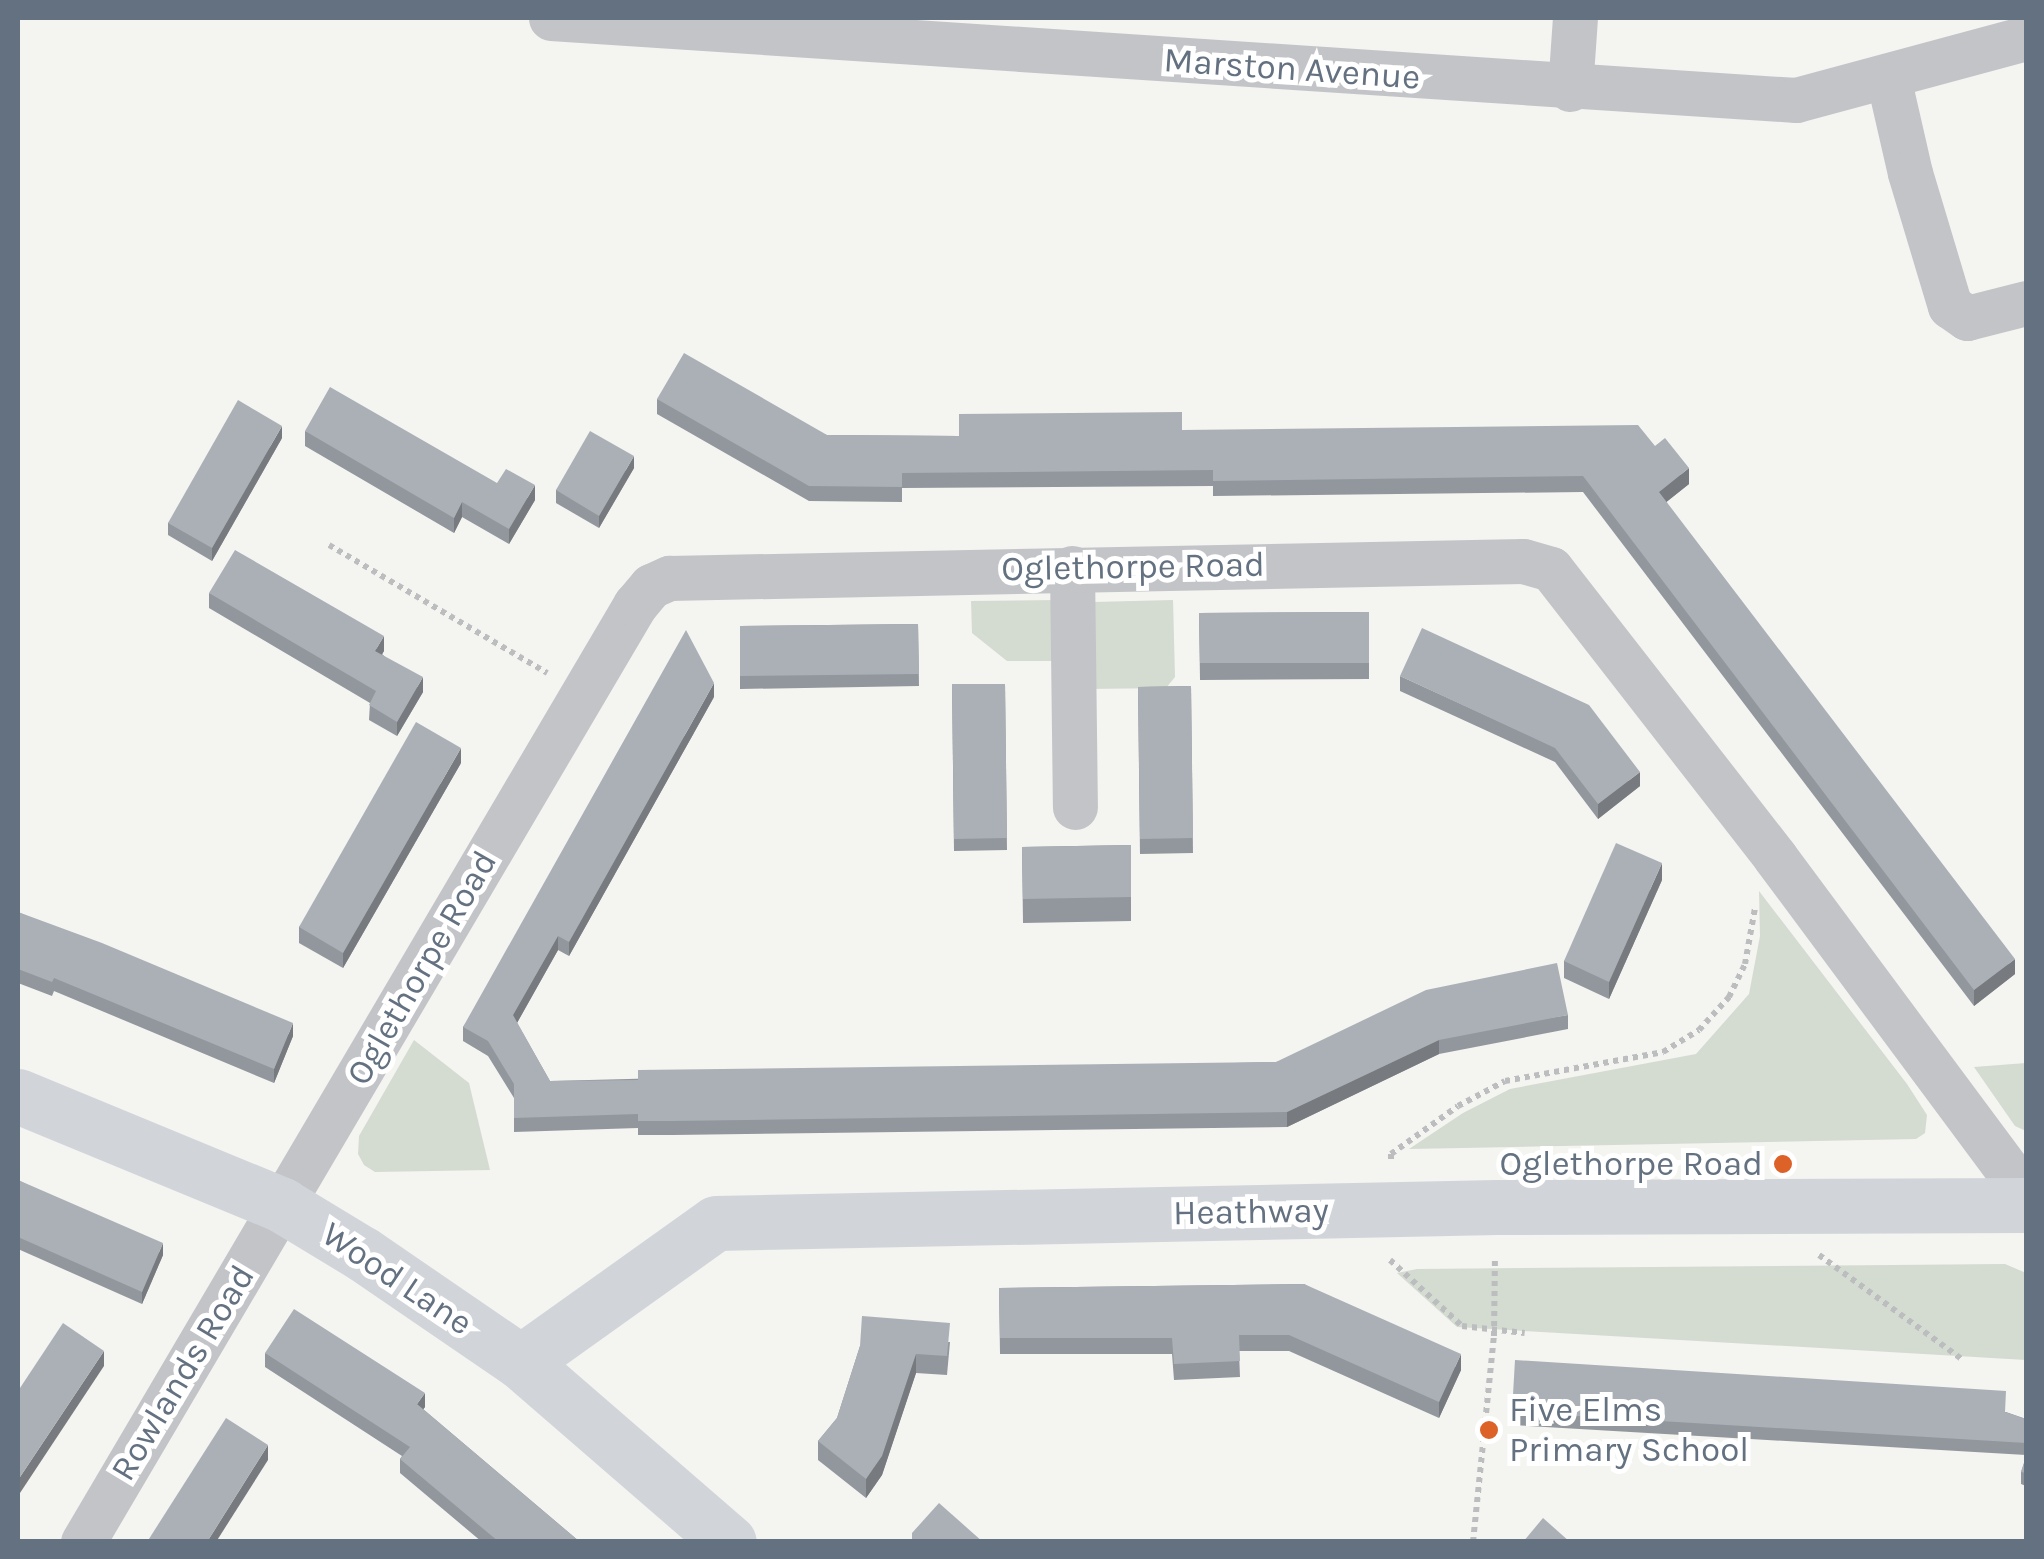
<!DOCTYPE html>
<style>
body{margin:0}
#map{position:relative;width:2044px;height:1559px;overflow:hidden;background:#f4f4f0;font-family:Karla,sans-serif}
div>[style]{position:absolute}
[style*='--x']{left:calc(var(--x)*1px);top:calc(var(--y)*1px);width:calc(var(--w)*1px);rotate:calc(var(--a)*1deg)}
.green>*{inset:0;background:#d4dbd1}
.path>*{height:6px;margin-top:-3px;transform-origin:0;background:repeating-linear-gradient(90deg,#bbbdbf 0 5px,transparent 0 10px)}
.minor>*{height:45px;margin:-22.5px;padding:0 22.5px;transform-origin:22.5px;border-radius:22.5px;background:#c2c4c8}
.major>*{height:55px;margin:-27.5px;padding:0 27.5px;transform-origin:27.5px;border-radius:27.5px;background:#d1d5da}
.wall>*{inset:0;background:#92979d}
.shaded-wall>*{inset:0;background:#777b7f}
.building>*{inset:0;background:#aab0b6}
.dots>*{width:28px;height:28px;translate:-50% -50%;box-sizing:border-box;border:5px solid #fff;border-radius:50%}
span{translate:-50% -50%;white-space:nowrap;text-align:center;line-height:1.15;-webkit-text-stroke:10px #fff;paint-order:stroke}
.street-label{font-size:35px;color:#647180}
.poi-label{font-size:35px;color:#647180}
.right{translate:-100% -50%;text-align:right}
.left{translate:0 -50%;text-align:left}
.frame{position:absolute;inset:0;border:20px solid #647180;pointer-events:none}
</style>
<div id="map">
<div class="green">
<div style="clip-path:polygon(1059px 600px,1060px 661px,1007px 661px,972px 633px,971px 601px)"></div>
<div style="clip-path:polygon(1173px 600px,1175px 677px,1166px 688px,1087px 689px,1094px 602px)"></div>
<div style="clip-path:polygon(1759px 891px,1907px 1084px,1927px 1115px,1925px 1133px,1916px 1139px,1409px 1149px,1463px 1113px,1510px 1089px,1696px 1054px,1749px 994px,1760px 936px)"></div>
<div style="clip-path:polygon(414px 1040px,469px 1083px,490px 1170px,375px 1172px,364px 1165px,358px 1154px,359px 1136px)"></div>
<div style="clip-path:polygon(2026px 1063px,2026px 1131px,2015px 1126px,1974px 1067px)"></div>
<div style="clip-path:polygon(2005px 1264px,2026px 1273px,2026px 1360px,1457px 1327px,1397px 1273px,1417px 1269px)"></div>
</div>
<div class="path">
<div style="--x:329;--y:545;--w:253;--a:30.4"></div>
<div style="--x:1391;--y:1159;--w:5;--a:-90"></div>
<div style="--x:1391;--y:1154;--w:82;--a:-35.6"></div>
<div style="--x:1458;--y:1106;--w:53;--a:-28"></div>
<div style="--x:1505;--y:1081;--w:161;--a:-10.4"></div>
<div style="--x:1663;--y:1052;--w:42;--a:-31.4"></div>
<div style="--x:1699;--y:1030;--w:45;--a:-47.7"></div>
<div style="--x:1729;--y:997;--w:37;--a:-64"></div>
<div style="--x:1745;--y:964;--w:57;--a:-79.9"></div>
<div style="--x:1819;--y:1255;--w:178;--a:36.1"></div>
<div style="--x:1390;--y:1260;--w:98;--a:42.5"></div>
<div style="--x:1462;--y:1326;--w:63;--a:6.3"></div>
<div style="--x:1473;--y:1542;--w:207;--a:-84.2"></div>
<div style="--x:1494;--y:1336;--w:77;--a:-89.3"></div>
</div>
<div class="minor">
<div style="--x:551;--y:18;--w:1248;--a:3.77"></div>
<div style="--x:1796;--y:100;--w:238;--a:-15.1"></div>
<div style="--x:1888;--y:77;--w:98;--a:77.1"></div>
<div style="--x:1910;--y:173;--w:139;--a:73.3"></div>
<div style="--x:1950;--y:306;--w:21;--a:35"></div>
<div style="--x:1967;--y:318;--w:61;--a:-14.3"></div>
<div style="--x:1570;--y:89;--w:71;--a:-86"></div>
<div style="--x:1072;--y:568;--w:239;--a:89.3"></div>
<div style="--x:83;--y:1542;--w:1088;--a:-59.5"></div>
<div style="--x:635;--y:605;--w:25;--a:-50"></div>
<div style="--x:651;--y:586;--w:20;--a:-24"></div>
<div style="--x:669;--y:578;--w:854;--a:-1.14"></div>
<div style="--x:1523;--y:561;--w:29;--a:16"></div>
<div style="--x:1551;--y:569;--w:365;--a:52.1"></div>
<div style="--x:1775;--y:857;--w:421;--a:53.4"></div>
</div>
<div class="major">
<div style="--x:18;--y:1096;--w:286;--a:22.4"></div>
<div style="--x:282;--y:1205;--w:95;--a:31.2"></div>
<div style="--x:363;--y:1254;--w:191;--a:34.4"></div>
<div style="--x:521;--y:1362;--w:275;--a:40.9"></div>
<div style="--x:521;--y:1362;--w:239;--a:-35.5"></div>
<div style="--x:716;--y:1223;--w:781;--a:-1.17"></div>
<div style="--x:1497;--y:1207;--w:529;--a:-0.22"></div>
</div>
<div class="wall">
<div style="clip-path:polygon(657px 399px,827px 435px,959px 436px,1182px 430px,1655px 446px,1689px 484px,1666px 502px,2015px 974px,1974px 1006px,1583px 492px,1213px 496px,1213px 486px,902px 488px,902px 502px,809px 501px,657px 414px)"></div>
<div style="clip-path:polygon(305px 431px,535px 500px,509px 544px,462px 517px,454px 533px,305px 446px)"></div>
<div style="clip-path:polygon(282px 438px,212px 561px,168px 535px,168px 523px)"></div>
<div style="clip-path:polygon(634px 468px,599px 528px,556px 503px,556px 490px)"></div>
<div style="clip-path:polygon(209px 593px,384px 651px,382px 654px,423px 692px,397px 736px,369px 720px,370px 703px,209px 608px)"></div>
<div style="clip-path:polygon(1369px 612px,1369px 679px,1200px 680px,1199px 613px)"></div>
<div style="clip-path:polygon(918px 624px,919px 686px,740px 689px,740px 626px)"></div>
<div style="clip-path:polygon(1400px 676px,1640px 786px,1598px 819px,1555px 762px,1400px 691px)"></div>
<div style="clip-path:polygon(952px 684px,1005px 684px,1007px 850px,954px 851px)"></div>
<div style="clip-path:polygon(1191px 686px,1193px 853px,1140px 854px,1138px 687px)"></div>
<div style="clip-path:polygon(714px 697px,569px 956px,558px 950px,517px 1023px,550px 1081px,1276px 1062px,1568px 1015px,1568px 1029px,1439px 1054px,1287px 1127px,673px 1135px,638px 1135px,638px 1128px,514px 1132px,514px 1098px,488px 1056px,463px 1041px,463px 1027px)"></div>
<div style="clip-path:polygon(461px 763px,343px 968px,299px 943px,299px 927px)"></div>
<div style="clip-path:polygon(1131px 845px,1131px 921px,1023px 923px,1022px 847px)"></div>
<div style="clip-path:polygon(1662px 880px,1609px 999px,1564px 978px,1564px 961px)"></div>
<div style="clip-path:polygon(18px 912px,293px 1036px,274px 1083px,54px 991px,52px 996px,18px 983px)"></div>
<div style="clip-path:polygon(18px 1180px,163px 1255px,142px 1304px,18px 1249px)"></div>
<div style="clip-path:polygon(1304px 1284px,1461px 1370px,1439px 1418px,1289px 1351px,1239px 1351px,1240px 1377px,1174px 1380px,1172px 1354px,1000px 1354px,999px 1288px)"></div>
<div style="clip-path:polygon(950px 1342px,947px 1375px,916px 1373px,882px 1475px,866px 1498px,818px 1460px,818px 1441px,837px 1418px,860px 1346px)"></div>
<div style="clip-path:polygon(265px 1353px,425px 1407px,423px 1409px,580px 1542px,482px 1542px,400px 1473px,400px 1459px,402px 1456px,265px 1367px)"></div>
<div style="clip-path:polygon(1512px 1412px,2006px 1412px,2026px 1419px,2026px 1455px,1512px 1425px)"></div>
<div style="clip-path:polygon(2026px 1457px,2026px 1486px,2021px 1484px,2021px 1472px)"></div>
</div>
<div class="shaded-wall">
<div style="clip-path:polygon(282px 426px,282px 438px,212px 561px,212px 548px)"></div>
<div style="clip-path:polygon(634px 456px,634px 468px,599px 528px,599px 516px)"></div>
<div style="clip-path:polygon(1689px 468px,1689px 484px,1659px 508px,1659px 492px)"></div>
<div style="clip-path:polygon(535px 485px,535px 500px,509px 544px,509px 529px)"></div>
<div style="clip-path:polygon(462px 502px,462px 517px,454px 533px,454px 518px)"></div>
<div style="clip-path:polygon(384px 636px,384px 651px,375px 666px,375px 651px)"></div>
<div style="clip-path:polygon(423px 677px,423px 692px,397px 736px,397px 722px)"></div>
<div style="clip-path:polygon(714px 683px,714px 697px,569px 956px,569px 942px)"></div>
<div style="clip-path:polygon(461px 748px,461px 763px,343px 968px,343px 953px)"></div>
<div style="clip-path:polygon(1640px 772px,1640px 786px,1598px 819px,1598px 804px)"></div>
<div style="clip-path:polygon(1662px 863px,1662px 880px,1609px 999px,1609px 982px)"></div>
<div style="clip-path:polygon(558px 936px,558px 950px,513px 1030px,513px 1015px)"></div>
<div style="clip-path:polygon(2015px 959px,2015px 974px,1974px 1006px,1974px 990px)"></div>
<div style="clip-path:polygon(293px 1023px,293px 1036px,274px 1083px,274px 1069px)"></div>
<div style="clip-path:polygon(1439px 1040px,1439px 1054px,1287px 1127px,1287px 1112px)"></div>
<div style="clip-path:polygon(163px 1243px,163px 1255px,142px 1304px,142px 1292px)"></div>
<div style="clip-path:polygon(104px 1351px,104px 1366px,18px 1496px,18px 1480px)"></div>
<div style="clip-path:polygon(916px 1354px,916px 1373px,882px 1475px,866px 1498px,866px 1479px)"></div>
<div style="clip-path:polygon(1461px 1354px,1461px 1370px,1439px 1418px,1439px 1402px)"></div>
<div style="clip-path:polygon(425px 1393px,425px 1407px,417px 1418px,417px 1404px)"></div>
<div style="clip-path:polygon(268px 1445px,268px 1460px,216px 1542px,207px 1542px)"></div>
</div>
<div class="building">
<div style="clip-path:polygon(684px 353px,827px 435px,959px 436px,959px 414px,1182px 412px,1182px 430px,1638px 425px,1655px 446px,1665px 438px,1689px 468px,1659px 492px,2015px 959px,1974px 990px,1583px 476px,1213px 481px,1213px 470px,902px 473px,902px 487px,809px 486px,657px 399px)"></div>
<div style="clip-path:polygon(330px 387px,497px 483px,506px 469px,535px 485px,509px 529px,462px 502px,454px 518px,305px 431px)"></div>
<div style="clip-path:polygon(238px 400px,282px 426px,212px 548px,168px 523px)"></div>
<div style="clip-path:polygon(590px 431px,634px 456px,599px 516px,556px 490px)"></div>
<div style="clip-path:polygon(235px 550px,384px 636px,375px 651px,423px 677px,397px 722px,369px 705px,376px 691px,209px 593px)"></div>
<div style="clip-path:polygon(1369px 612px,1369px 663px,1200px 663px,1199px 613px)"></div>
<div style="clip-path:polygon(918px 624px,919px 674px,740px 676px,740px 626px)"></div>
<div style="clip-path:polygon(1422px 628px,1589px 705px,1640px 772px,1598px 804px,1555px 748px,1400px 676px)"></div>
<div style="clip-path:polygon(686px 630px,714px 683px,569px 942px,558px 936px,513px 1015px,550px 1081px,638px 1080px,638px 1070px,1276px 1062px,1426px 990px,1557px 963px,1568px 1015px,1439px 1040px,1287px 1112px,673px 1121px,638px 1121px,638px 1114px,514px 1118px,514px 1084px,488px 1041px,463px 1027px)"></div>
<div style="clip-path:polygon(952px 684px,1005px 684px,1007px 838px,954px 839px)"></div>
<div style="clip-path:polygon(1191px 686px,1193px 838px,1140px 839px,1138px 687px)"></div>
<div style="clip-path:polygon(416px 722px,461px 748px,343px 953px,299px 927px)"></div>
<div style="clip-path:polygon(1616px 843px,1662px 863px,1609px 982px,1564px 961px)"></div>
<div style="clip-path:polygon(1131px 845px,1131px 897px,1023px 899px,1022px 847px)"></div>
<div style="clip-path:polygon(18px 912px,102px 943px,293px 1023px,274px 1069px,54px 978px,52px 982px,18px 969px)"></div>
<div style="clip-path:polygon(18px 1180px,163px 1243px,142px 1292px,18px 1237px)"></div>
<div style="clip-path:polygon(1304px 1284px,1461px 1354px,1439px 1402px,1289px 1335px,1239px 1335px,1240px 1361px,1174px 1364px,1172px 1338px,1000px 1338px,999px 1288px)"></div>
<div style="clip-path:polygon(294px 1309px,425px 1393px,417px 1404px,580px 1542px,499px 1542px,400px 1459px,410px 1447px,265px 1353px)"></div>
<div style="clip-path:polygon(862px 1316px,950px 1323px,947px 1356px,916px 1354px,882px 1456px,866px 1479px,818px 1441px,837px 1418px,860px 1346px)"></div>
<div style="clip-path:polygon(63px 1323px,104px 1351px,18px 1480px,18px 1391px)"></div>
<div style="clip-path:polygon(1515px 1360px,2006px 1391px,2005px 1412px,2026px 1419px,2026px 1443px,1512px 1412px)"></div>
<div style="clip-path:polygon(226px 1418px,268px 1445px,207px 1542px,147px 1542px)"></div>
<div style="clip-path:polygon(2026px 1457px,2026px 1473px,2021px 1472px)"></div>
<div style="clip-path:polygon(939px 1503px,983px 1542px,912px 1542px,912px 1533px)"></div>
<div style="clip-path:polygon(1543px 1518px,1570px 1542px,1523px 1542px)"></div>
</div>
<div class="dots">
<div style="left:1783px;top:1164px;background:#dc6228"></div>
<div style="left:1489px;top:1430px;background:#dc6228"></div>
</div>
<div class="street-label">
<span style="left:1292px;top:69px;rotate:4deg">Marston Avenue</span>
<span style="left:1133px;top:567px;rotate:-1deg">Oglethorpe Road</span>
<span style="left:422px;top:968px;rotate:-60deg">Oglethorpe Road</span>
<span style="left:1251px;top:1212px;rotate:-1deg">Heathway</span>
<span style="left:397px;top:1279px;rotate:34deg">Wood Lane</span>
<span style="left:183px;top:1373px;rotate:-59deg">Rowlands Road</span>
</div>
<div class="poi-label">
<span class="right" style="left:1763px;top:1164px">Oglethorpe Road</span>
<span class="left" style="left:1509px;top:1430px">Five Elms<br>Primary School</span>
</div>
<div class="frame"></div>
</div>
